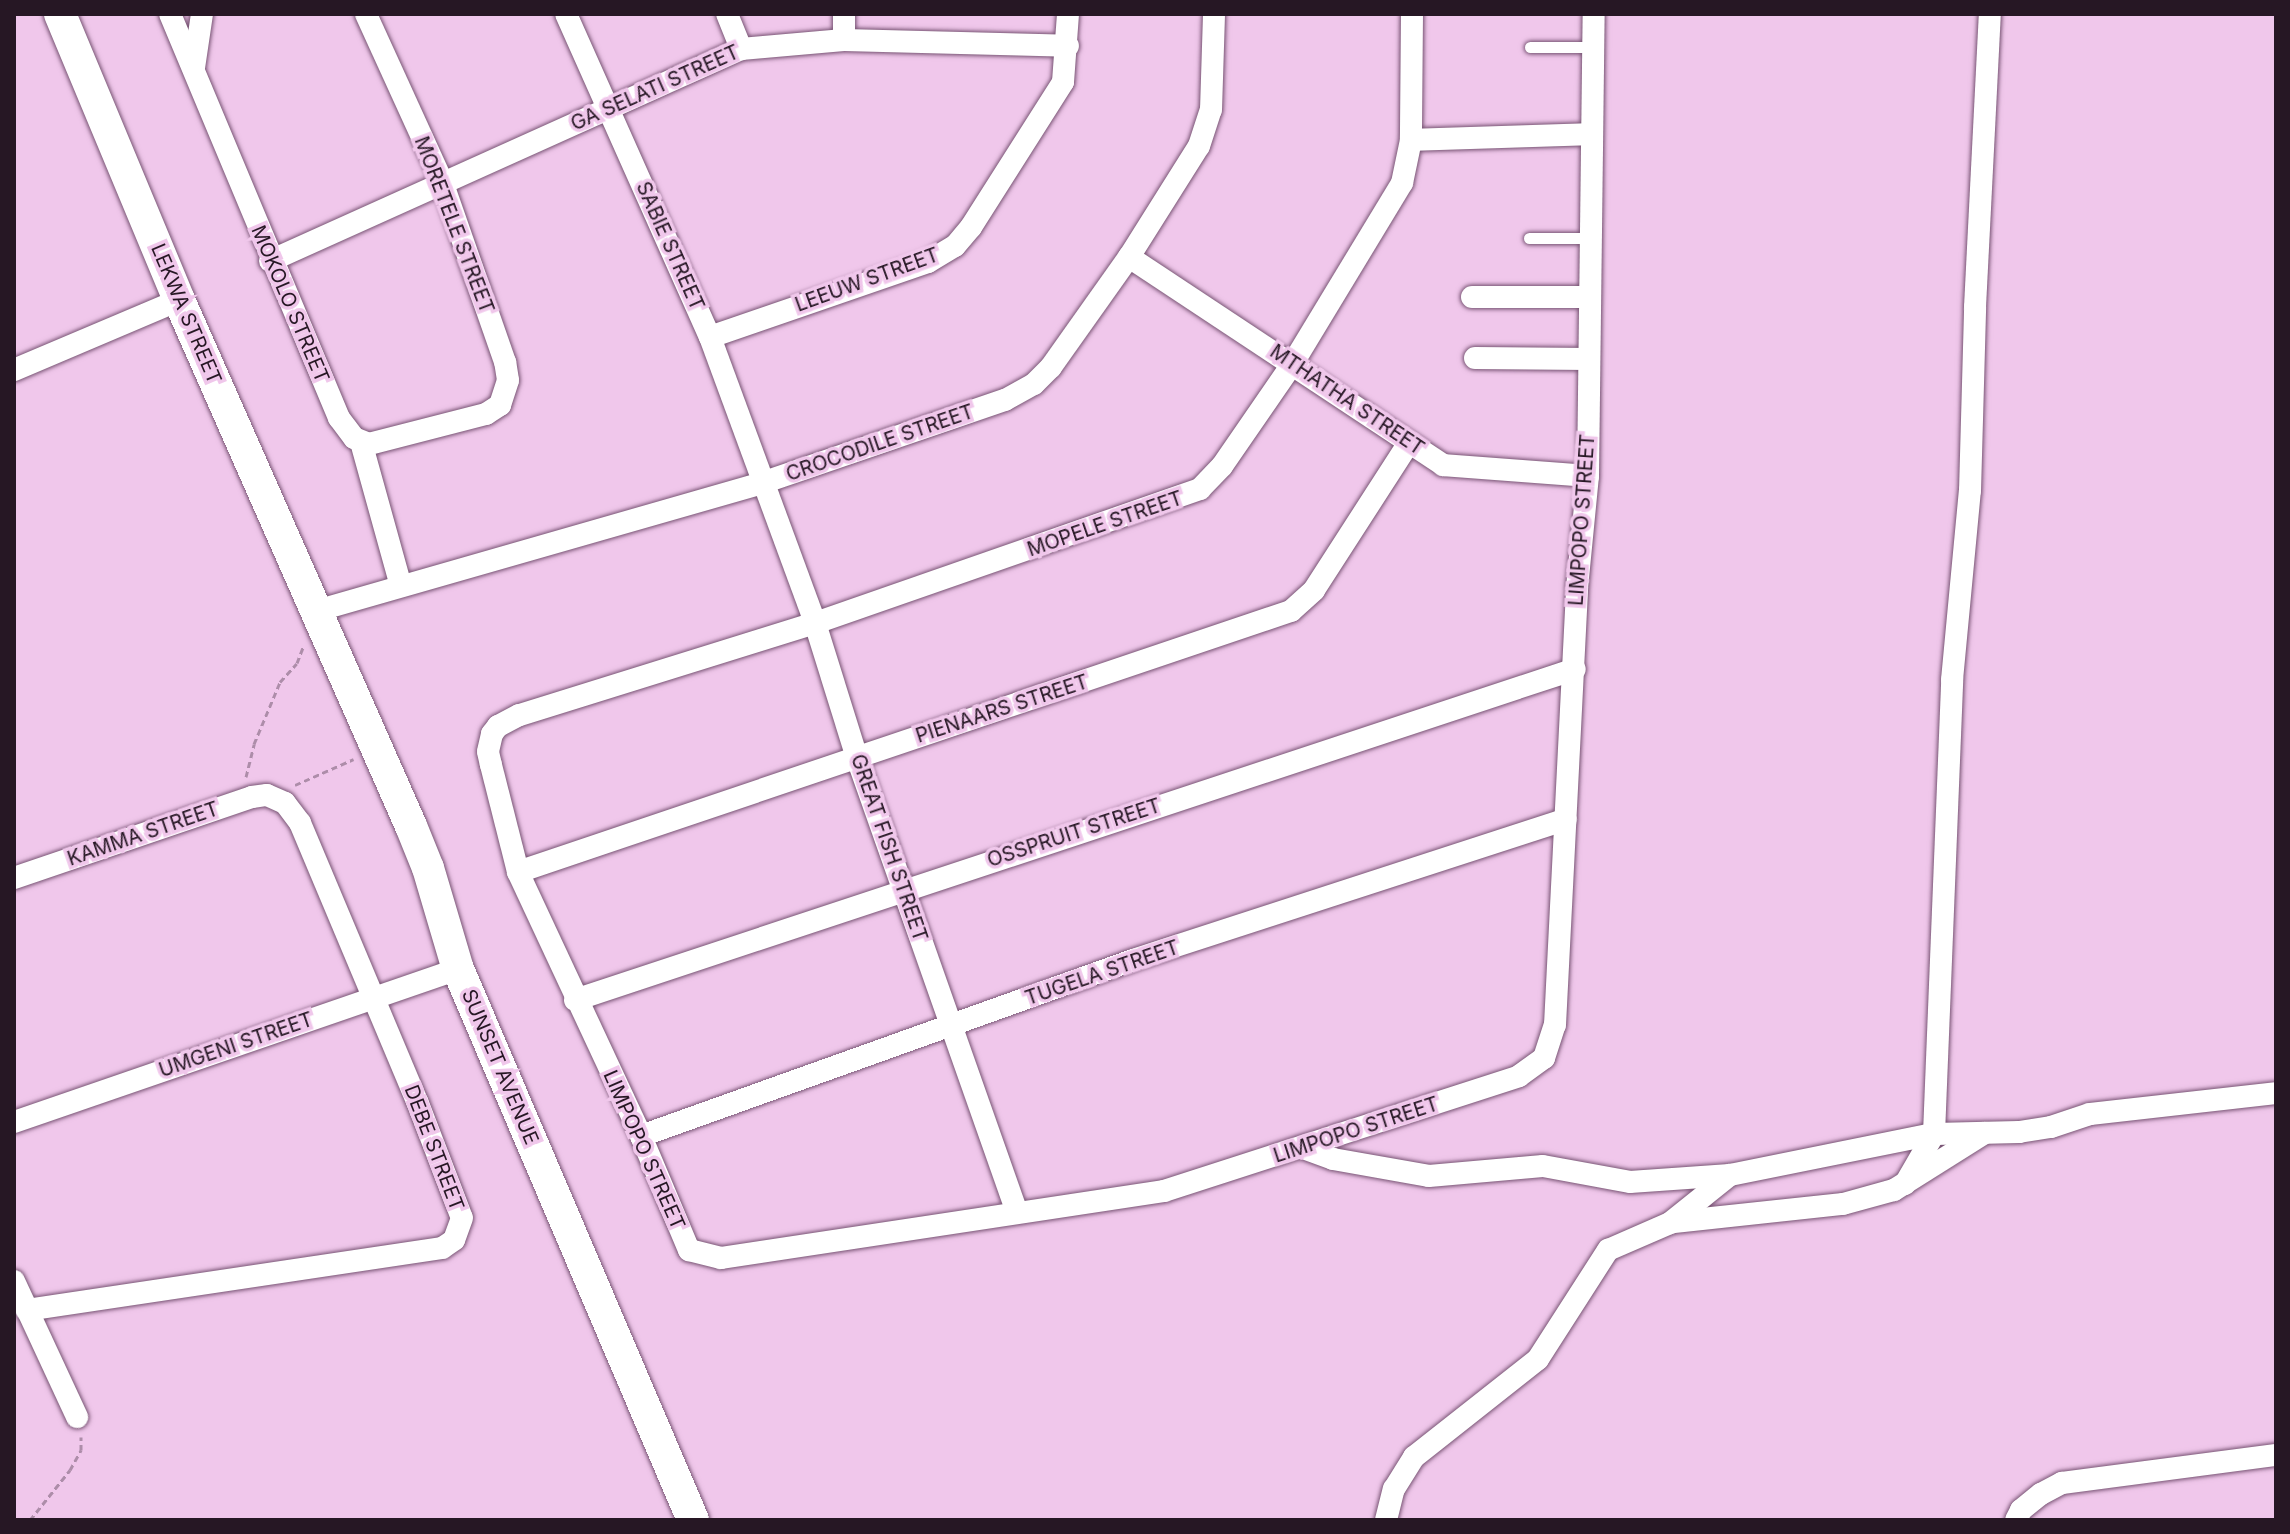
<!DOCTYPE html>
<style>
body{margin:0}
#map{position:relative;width:2290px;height:1534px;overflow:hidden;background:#f0c7eb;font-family:Inter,sans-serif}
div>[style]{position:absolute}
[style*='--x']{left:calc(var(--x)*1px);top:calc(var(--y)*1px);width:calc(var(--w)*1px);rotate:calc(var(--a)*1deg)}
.path>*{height:3px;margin-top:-1.5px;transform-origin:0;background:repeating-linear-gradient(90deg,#ad8da9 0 6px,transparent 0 10px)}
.roads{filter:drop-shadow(0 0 2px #785474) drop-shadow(0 0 2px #785474)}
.lane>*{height:11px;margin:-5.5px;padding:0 5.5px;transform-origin:5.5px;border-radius:5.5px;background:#fff}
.street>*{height:22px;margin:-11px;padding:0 11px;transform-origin:11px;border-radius:11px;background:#fff}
.secondary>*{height:32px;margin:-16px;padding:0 16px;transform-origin:16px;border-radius:16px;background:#fff}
span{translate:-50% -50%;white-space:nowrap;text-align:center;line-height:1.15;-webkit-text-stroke:7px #f0c7eb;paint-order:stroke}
.street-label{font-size:20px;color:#261724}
.frame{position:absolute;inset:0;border:16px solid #261724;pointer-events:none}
</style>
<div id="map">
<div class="path">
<div style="--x:246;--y:777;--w:34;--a:-76"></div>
<div style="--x:254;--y:744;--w:67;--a:-67.2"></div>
<div style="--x:280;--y:682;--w:25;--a:-48"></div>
<div style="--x:297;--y:663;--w:17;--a:-69"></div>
<div style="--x:295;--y:785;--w:64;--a:-23.8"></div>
<div style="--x:30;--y:1520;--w:64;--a:-51.3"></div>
<div style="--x:70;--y:1470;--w:23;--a:-61"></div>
<div style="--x:81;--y:1450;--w:13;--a:-90"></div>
</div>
<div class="roads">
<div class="lane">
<div style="--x:1530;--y:47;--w:63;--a:0"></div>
<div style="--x:1529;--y:238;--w:62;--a:0"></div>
</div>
<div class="street">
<div style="--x:170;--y:14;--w:438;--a:67.3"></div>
<div style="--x:339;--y:418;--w:25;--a:53"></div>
<div style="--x:354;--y:438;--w:16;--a:22"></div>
<div style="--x:369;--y:444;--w:121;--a:-14.4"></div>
<div style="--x:486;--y:414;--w:17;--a:-33"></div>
<div style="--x:500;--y:405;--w:26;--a:-72"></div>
<div style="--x:508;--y:380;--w:18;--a:-99"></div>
<div style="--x:505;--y:362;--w:192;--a:-109.2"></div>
<div style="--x:442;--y:181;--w:183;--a:-114.5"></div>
<div style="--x:566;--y:14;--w:354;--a:66"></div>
<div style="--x:710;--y:337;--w:305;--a:69.8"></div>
<div style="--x:815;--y:623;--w:141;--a:72.7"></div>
<div style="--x:857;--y:758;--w:481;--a:70.6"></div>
<div style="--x:727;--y:14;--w:38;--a:68"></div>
<div style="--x:1412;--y:14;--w:126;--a:90.5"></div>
<div style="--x:1411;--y:140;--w:44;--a:101.8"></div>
<div style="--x:1402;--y:183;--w:210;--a:121.2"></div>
<div style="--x:1293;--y:363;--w:125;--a:124.6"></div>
<div style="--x:1222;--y:466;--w:32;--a:134"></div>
<div style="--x:1200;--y:489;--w:408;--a:160.8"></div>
<div style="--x:815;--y:623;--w:310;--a:162.7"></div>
<div style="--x:519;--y:715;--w:24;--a:152"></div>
<div style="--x:498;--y:726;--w:10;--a:127"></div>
<div style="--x:492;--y:734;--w:18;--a:103"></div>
<div style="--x:488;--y:752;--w:13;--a:77"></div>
<div style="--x:491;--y:765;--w:110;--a:75.8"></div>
<div style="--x:518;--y:872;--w:291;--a:65"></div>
<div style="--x:641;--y:1136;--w:124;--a:67.2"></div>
<div style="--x:689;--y:1250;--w:33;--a:14"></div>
<div style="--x:721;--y:1258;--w:448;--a:-8.6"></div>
<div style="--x:1164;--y:1191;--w:373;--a:-17.9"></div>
<div style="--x:1519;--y:1076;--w:31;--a:-36"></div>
<div style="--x:1544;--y:1058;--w:35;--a:-72"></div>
<div style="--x:1555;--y:1025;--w:438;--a:-87.1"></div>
<div style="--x:1577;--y:588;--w:113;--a:-84.4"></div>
<div style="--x:1588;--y:476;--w:462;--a:-89.3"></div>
<div style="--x:844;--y:40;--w:26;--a:-90"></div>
<div style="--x:194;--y:68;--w:55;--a:-81.6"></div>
<div style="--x:1411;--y:140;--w:181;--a:-1.9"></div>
<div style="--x:1129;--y:257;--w:377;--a:33.5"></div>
<div style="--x:1443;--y:465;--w:145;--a:4.3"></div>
<div style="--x:270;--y:261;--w:517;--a:-24.23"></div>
<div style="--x:741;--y:49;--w:103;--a:-5"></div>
<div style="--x:844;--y:40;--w:224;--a:1.5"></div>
<div style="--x:1472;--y:297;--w:118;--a:0"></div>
<div style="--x:710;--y:337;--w:231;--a:-19"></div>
<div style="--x:928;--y:262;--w:31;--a:-31"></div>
<div style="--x:955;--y:246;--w:25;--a:-50"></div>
<div style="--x:971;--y:227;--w:172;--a:-57.6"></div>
<div style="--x:1063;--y:82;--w:68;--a:-85.8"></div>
<div style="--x:1475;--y:358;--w:114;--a:0.5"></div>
<div style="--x:14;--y:370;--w:179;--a:-23"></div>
<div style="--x:361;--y:442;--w:149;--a:74.5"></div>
<div style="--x:316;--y:611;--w:464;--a:-16"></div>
<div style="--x:762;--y:483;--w:257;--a:-18.9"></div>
<div style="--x:1005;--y:400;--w:33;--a:-29"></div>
<div style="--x:1034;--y:384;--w:24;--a:-45"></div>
<div style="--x:1051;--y:367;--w:135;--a:-54.7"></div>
<div style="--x:1129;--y:257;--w:131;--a:-57.8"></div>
<div style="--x:1199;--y:146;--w:38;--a:-72"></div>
<div style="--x:1211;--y:110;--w:96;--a:-88.2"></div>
<div style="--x:518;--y:872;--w:816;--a:-18.66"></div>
<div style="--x:1291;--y:611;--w:31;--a:-42"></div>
<div style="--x:1314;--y:590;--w:174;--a:-57.2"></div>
<div style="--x:14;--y:878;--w:251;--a:-18.8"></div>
<div style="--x:252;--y:797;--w:15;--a:-8"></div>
<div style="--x:267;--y:795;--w:20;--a:24"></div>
<div style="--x:285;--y:803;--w:25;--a:53"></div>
<div style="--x:300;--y:823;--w:302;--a:67.2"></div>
<div style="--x:417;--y:1101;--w:125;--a:69"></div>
<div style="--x:462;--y:1218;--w:23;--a:110"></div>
<div style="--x:454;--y:1240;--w:14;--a:146"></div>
<div style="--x:442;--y:1248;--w:420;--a:171.5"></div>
<div style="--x:575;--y:1000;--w:1053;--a:-18.31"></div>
<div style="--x:14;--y:1122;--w:470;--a:-19"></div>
<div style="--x:641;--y:1136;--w:523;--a:-19.68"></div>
<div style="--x:1133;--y:960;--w:455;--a:-18"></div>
<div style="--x:1303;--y:1148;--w:32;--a:20"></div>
<div style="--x:1333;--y:1159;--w:97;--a:10"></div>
<div style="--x:1429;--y:1176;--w:114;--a:-5"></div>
<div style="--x:1543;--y:1166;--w:88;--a:10.4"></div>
<div style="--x:1630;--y:1182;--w:100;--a:-4"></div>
<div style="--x:1905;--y:1184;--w:58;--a:-59.9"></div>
<div style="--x:1934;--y:1134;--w:454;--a:-87.7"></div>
<div style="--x:1952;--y:680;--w:190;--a:-84.6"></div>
<div style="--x:1970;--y:491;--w:184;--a:-88.4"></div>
<div style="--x:1975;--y:307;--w:293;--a:-87.1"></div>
<div style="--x:1674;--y:1222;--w:170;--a:-6.1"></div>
<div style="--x:1843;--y:1204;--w:53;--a:-15.4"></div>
<div style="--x:1894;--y:1190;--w:107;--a:-32.1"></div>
<div style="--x:14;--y:1281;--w:150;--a:65.1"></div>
<div style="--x:1386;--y:1520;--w:32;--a:-76"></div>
<div style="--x:1394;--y:1489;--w:38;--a:-58"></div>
<div style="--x:1414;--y:1457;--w:158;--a:-38.3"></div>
<div style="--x:1538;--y:1359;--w:130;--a:-57.3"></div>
<div style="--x:1608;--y:1250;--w:68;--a:-23.5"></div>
<div style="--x:1670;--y:1223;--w:77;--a:-38.7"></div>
<div style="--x:1730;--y:1175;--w:208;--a:-11.4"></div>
<div style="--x:1934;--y:1134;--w:85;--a:-1.3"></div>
<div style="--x:2019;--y:1132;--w:32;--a:-9"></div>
<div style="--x:2051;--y:1127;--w:41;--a:-18.4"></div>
<div style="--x:2090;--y:1114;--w:187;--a:-6.4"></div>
<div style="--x:2016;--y:1520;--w:11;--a:-63"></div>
<div style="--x:2021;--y:1510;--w:26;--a:-39"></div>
<div style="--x:2041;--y:1494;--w:24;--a:-28"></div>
<div style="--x:2062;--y:1483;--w:216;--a:-7.5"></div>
</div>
<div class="secondary">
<div style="--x:60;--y:14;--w:310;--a:67.4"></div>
<div style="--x:179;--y:300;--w:575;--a:66.2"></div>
<div style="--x:411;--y:826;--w:45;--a:68"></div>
<div style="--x:428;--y:868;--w:105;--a:73.5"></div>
<div style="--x:458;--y:969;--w:599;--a:66.9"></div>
</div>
</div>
<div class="street-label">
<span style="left:655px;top:88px;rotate:-24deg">GA SELATI STREET</span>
<span style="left:454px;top:225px;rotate:69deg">MORETELE STREET</span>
<span style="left:670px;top:246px;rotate:66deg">SABIE STREET</span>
<span style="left:867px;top:280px;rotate:-20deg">LEEUW STREET</span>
<span style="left:290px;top:304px;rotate:67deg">MOKOLO STREET</span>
<span style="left:186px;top:314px;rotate:67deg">LEKWA STREET</span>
<span style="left:1347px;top:400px;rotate:34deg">MTHATHA STREET</span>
<span style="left:880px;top:443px;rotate:-19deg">CROCODILE STREET</span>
<span style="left:1582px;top:520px;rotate:-86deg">LIMPOPO STREET</span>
<span style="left:1105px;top:524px;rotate:-19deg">MOPELE STREET</span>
<span style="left:1002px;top:709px;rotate:-18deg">PIENAARS STREET</span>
<span style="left:1074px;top:833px;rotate:-18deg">OSSPRUIT STREET</span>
<span style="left:143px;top:834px;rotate:-19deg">KAMMA STREET</span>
<span style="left:889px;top:848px;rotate:71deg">GREAT FISH STREET</span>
<span style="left:1102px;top:973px;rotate:-19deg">TUGELA STREET</span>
<span style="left:236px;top:1045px;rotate:-19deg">UMGENI STREET</span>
<span style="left:500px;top:1067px;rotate:67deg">SUNSET AVENUE</span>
<span style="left:1356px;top:1130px;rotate:-18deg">LIMPOPO STREET</span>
<span style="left:434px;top:1148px;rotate:69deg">DEBE STREET</span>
<span style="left:644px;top:1150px;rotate:66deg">LIMPOPO STREET</span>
</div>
<div class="frame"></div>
</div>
